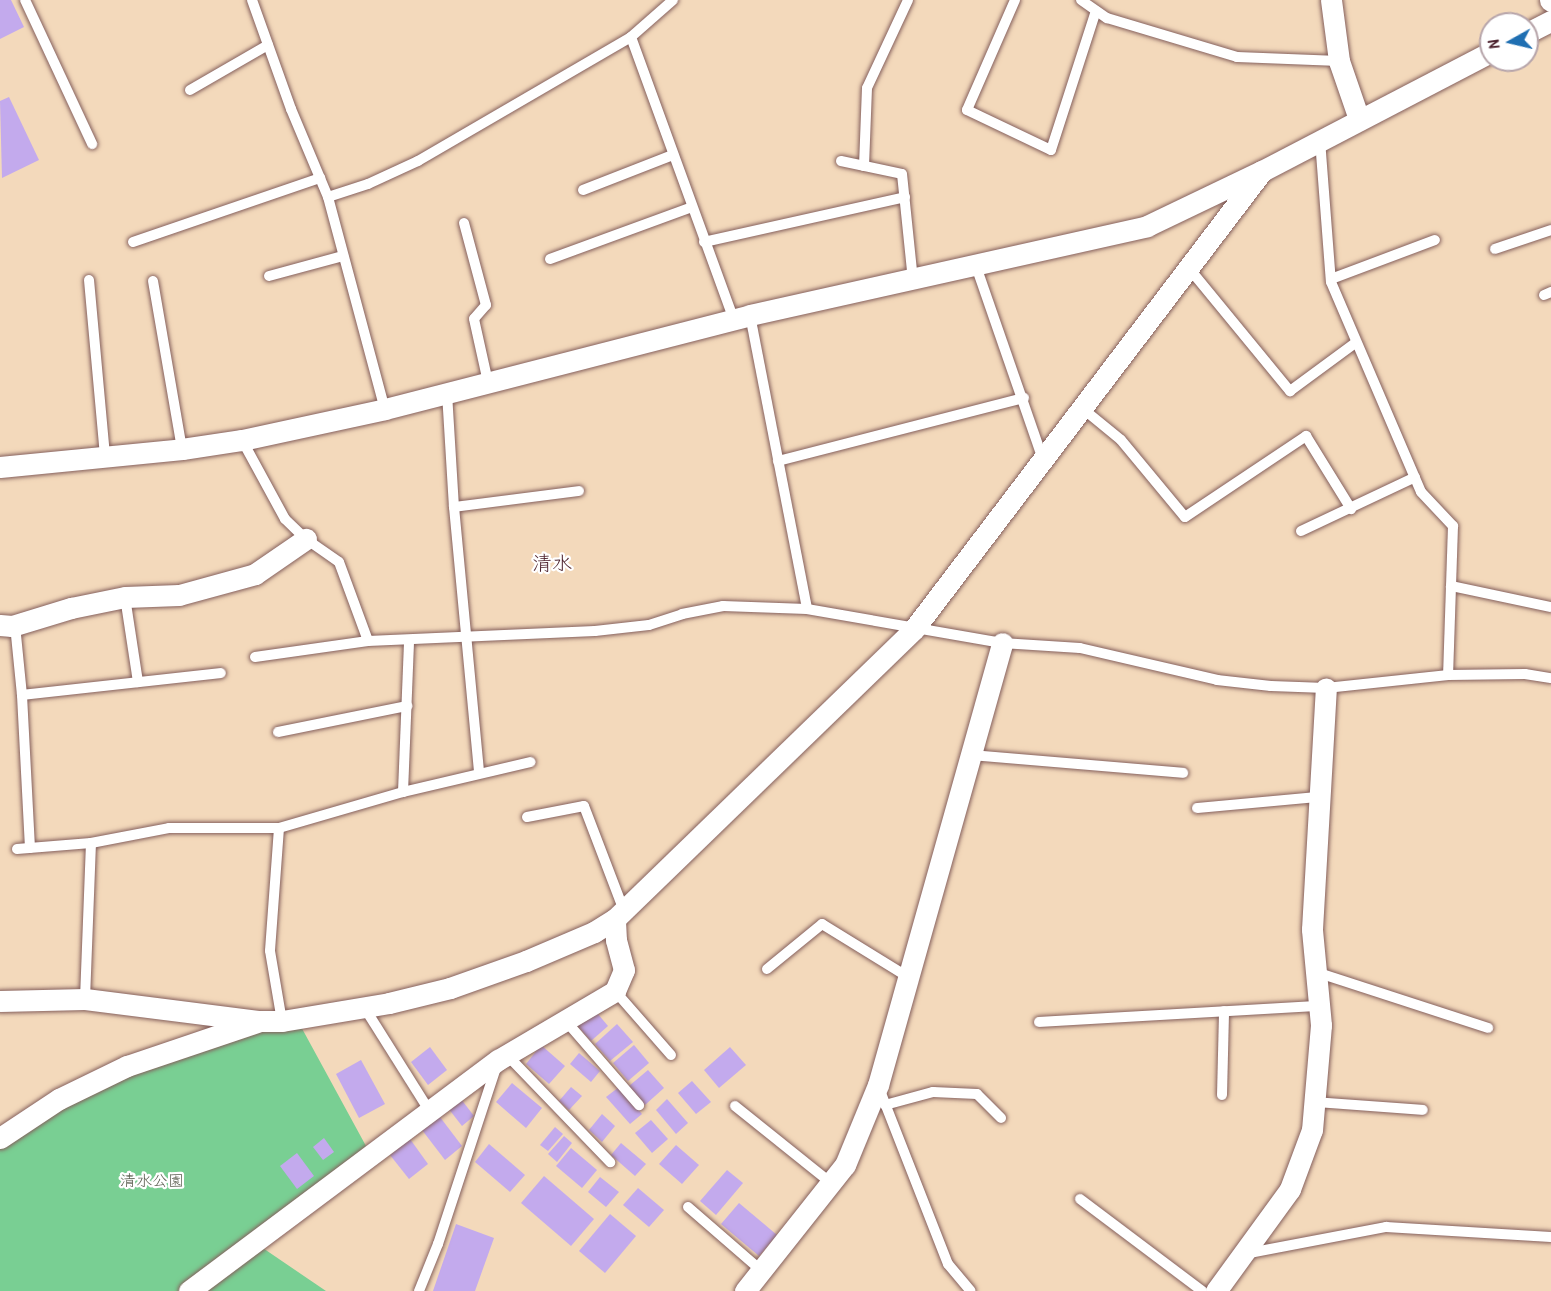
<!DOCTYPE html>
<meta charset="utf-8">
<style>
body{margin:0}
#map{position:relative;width:1551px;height:1291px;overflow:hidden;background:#f3d9bb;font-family:"Patrick Hand","Klee One",sans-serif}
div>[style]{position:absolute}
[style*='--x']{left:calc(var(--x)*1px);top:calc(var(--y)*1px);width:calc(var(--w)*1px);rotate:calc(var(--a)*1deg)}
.green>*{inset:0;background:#79cf93}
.building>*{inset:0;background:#c3aaed}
.roads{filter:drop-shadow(0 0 2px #85605d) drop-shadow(0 0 2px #85605d)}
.lane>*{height:10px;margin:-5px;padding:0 5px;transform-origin:5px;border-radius:5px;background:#fff}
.street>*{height:21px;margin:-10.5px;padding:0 10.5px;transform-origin:10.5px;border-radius:10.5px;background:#fff}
span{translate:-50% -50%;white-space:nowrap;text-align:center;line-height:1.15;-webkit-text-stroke:4.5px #fff;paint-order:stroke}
.park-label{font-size:16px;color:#5a5d4f}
.quarter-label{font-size:20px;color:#4a1f2b}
.north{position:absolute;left:1479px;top:12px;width:60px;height:60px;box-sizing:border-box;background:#fff;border:2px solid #b7a5aa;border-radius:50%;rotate:262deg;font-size:16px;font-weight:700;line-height:24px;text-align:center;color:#4a1f2b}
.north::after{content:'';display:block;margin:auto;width:21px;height:27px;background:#1f6fb2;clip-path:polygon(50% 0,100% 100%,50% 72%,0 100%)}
</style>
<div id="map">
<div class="green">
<div style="clip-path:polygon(299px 1023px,366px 1146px,248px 1238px,326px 1291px,0 1291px,0 1141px,100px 1083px,199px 1044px)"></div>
</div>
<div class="building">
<div style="clip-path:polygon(0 0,11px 0,24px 27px,0 39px)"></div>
<div style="clip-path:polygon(9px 97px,39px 160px,2px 178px,0 101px)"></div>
<div style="clip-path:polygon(592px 1007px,608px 1026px,591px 1041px,575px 1023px)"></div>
<div style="clip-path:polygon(617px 1024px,633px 1042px,610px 1061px,595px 1044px)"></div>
<div style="clip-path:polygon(541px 1045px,565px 1066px,549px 1084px,526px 1064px)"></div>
<div style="clip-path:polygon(634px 1045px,649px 1063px,628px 1081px,613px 1063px)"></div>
<div style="clip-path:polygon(430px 1047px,447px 1070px,428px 1085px,411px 1062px)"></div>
<div style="clip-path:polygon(730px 1047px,746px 1065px,719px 1088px,704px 1070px)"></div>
<div style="clip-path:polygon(579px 1053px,600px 1071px,591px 1082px,570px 1064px)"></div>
<div style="clip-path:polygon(361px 1060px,385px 1104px,359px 1118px,336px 1074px)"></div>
<div style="clip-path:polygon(648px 1070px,664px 1088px,645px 1105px,629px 1086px)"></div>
<div style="clip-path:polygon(692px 1081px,711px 1102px,696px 1114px,678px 1093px)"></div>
<div style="clip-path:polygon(512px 1083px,542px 1108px,526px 1128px,496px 1102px)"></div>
<div style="clip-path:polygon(571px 1087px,582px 1096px,569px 1110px,559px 1101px)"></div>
<div style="clip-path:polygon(619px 1087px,642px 1114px,630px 1124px,606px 1097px)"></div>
<div style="clip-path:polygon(461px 1099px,474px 1116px,462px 1126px,448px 1108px)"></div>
<div style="clip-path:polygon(667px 1099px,688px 1123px,676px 1134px,656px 1110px)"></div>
<div style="clip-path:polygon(602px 1114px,615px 1126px,602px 1142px,589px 1130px)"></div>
<div style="clip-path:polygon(440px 1117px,462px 1146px,445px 1160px,422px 1130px)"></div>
<div style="clip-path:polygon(651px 1120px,668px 1139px,652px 1153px,635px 1133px)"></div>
<div style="clip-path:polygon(555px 1127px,563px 1134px,548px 1151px,540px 1145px)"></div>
<div style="clip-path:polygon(564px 1136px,572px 1143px,557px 1162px,548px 1154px)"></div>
<div style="clip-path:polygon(324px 1138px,334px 1152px,323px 1160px,313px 1147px)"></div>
<div style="clip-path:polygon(410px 1139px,428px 1164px,409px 1179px,390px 1155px)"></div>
<div style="clip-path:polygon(621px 1143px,646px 1164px,635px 1176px,611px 1155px)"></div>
<div style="clip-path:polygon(489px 1144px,525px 1175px,510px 1192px,475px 1162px)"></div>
<div style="clip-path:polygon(676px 1145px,699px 1165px,682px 1184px,659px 1164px)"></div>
<div style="clip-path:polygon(571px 1148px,597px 1170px,582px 1188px,556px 1166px)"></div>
<div style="clip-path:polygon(297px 1153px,314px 1176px,297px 1189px,280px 1166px)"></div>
<div style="clip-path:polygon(727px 1170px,743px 1183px,716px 1215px,700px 1201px)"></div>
<div style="clip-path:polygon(544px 1176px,594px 1219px,571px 1246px,521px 1203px)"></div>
<div style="clip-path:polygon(600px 1177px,619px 1192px,606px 1207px,588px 1192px)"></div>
<div style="clip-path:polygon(638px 1188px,664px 1210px,649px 1227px,623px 1205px)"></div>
<div style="clip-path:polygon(739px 1203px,777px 1235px,759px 1256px,721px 1224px)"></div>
<div style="clip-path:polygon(610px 1214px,636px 1236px,605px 1273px,579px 1251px)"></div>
<div style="clip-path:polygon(456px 1224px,494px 1238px,475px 1291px,433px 1291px)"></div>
</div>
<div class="roads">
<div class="lane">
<div style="--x:25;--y:0;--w:159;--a:65"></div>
<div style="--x:252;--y:0;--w:116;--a:70.3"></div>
<div style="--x:291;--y:109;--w:95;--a:67.2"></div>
<div style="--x:328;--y:197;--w:220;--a:75"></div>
<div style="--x:1015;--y:0;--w:120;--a:113.6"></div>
<div style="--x:967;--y:110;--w:93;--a:25.5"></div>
<div style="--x:1051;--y:150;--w:146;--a:-72.1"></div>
<div style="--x:1081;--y:0;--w:32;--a:35"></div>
<div style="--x:1107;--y:18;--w:136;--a:16.7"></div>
<div style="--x:1237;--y:57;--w:102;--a:2.2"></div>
<div style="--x:631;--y:37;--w:301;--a:70"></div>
<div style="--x:190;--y:90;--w:90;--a:-30"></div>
<div style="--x:1320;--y:140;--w:142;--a:85.6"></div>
<div style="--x:1331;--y:282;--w:228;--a:66.8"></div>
<div style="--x:1421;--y:492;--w:47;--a:46.7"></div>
<div style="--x:1453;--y:526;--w:149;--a:91.9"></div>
<div style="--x:841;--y:161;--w:62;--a:12"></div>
<div style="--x:902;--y:174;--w:107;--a:84.1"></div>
<div style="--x:864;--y:166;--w:78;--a:-87.8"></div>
<div style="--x:867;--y:88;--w:97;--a:-65"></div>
<div style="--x:583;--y:190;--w:97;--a:-21.3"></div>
<div style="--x:328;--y:197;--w:42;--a:-18"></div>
<div style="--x:368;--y:184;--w:55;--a:-24.7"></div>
<div style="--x:418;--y:161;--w:246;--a:-30.2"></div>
<div style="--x:631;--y:37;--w:56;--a:-41.4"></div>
<div style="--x:464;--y:223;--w:85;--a:75"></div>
<div style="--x:486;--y:305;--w:18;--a:131"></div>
<div style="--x:474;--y:319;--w:65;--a:77.5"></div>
<div style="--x:133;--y:242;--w:198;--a:-18.9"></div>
<div style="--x:704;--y:242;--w:206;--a:-12.6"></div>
<div style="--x:1495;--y:249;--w:59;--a:-18.7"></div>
<div style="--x:550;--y:259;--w:151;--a:-20.1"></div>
<div style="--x:976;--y:266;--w:204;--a:70.9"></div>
<div style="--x:1188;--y:267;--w:161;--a:50.6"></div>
<div style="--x:1290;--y:391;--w:81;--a:-36.4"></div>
<div style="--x:269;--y:276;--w:77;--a:-15.1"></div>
<div style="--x:1331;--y:279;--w:111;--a:-20.6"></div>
<div style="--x:89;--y:280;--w:178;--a:84.8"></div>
<div style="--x:153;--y:281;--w:170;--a:80.2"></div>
<div style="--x:1544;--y:295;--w:8;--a:-23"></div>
<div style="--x:750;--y:315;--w:299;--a:79"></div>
<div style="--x:447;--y:393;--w:114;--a:86.5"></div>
<div style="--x:454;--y:507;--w:267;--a:84.6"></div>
<div style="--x:1082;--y:408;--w:50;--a:39.4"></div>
<div style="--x:1121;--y:440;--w:100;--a:50.3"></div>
<div style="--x:1185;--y:517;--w:146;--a:-33.8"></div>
<div style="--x:1306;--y:436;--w:86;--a:58.3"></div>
<div style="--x:242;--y:440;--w:90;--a:61.4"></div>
<div style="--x:285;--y:519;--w:29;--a:44"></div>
<div style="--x:306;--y:539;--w:40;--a:34.9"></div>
<div style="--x:339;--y:562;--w:84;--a:69.8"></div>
<div style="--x:778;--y:461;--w:254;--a:-14.4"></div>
<div style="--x:454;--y:507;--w:126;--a:-7.3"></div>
<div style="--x:1301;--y:531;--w:126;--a:-25.3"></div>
<div style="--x:1451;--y:586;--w:102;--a:11.9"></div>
<div style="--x:125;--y:597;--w:86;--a:81.3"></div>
<div style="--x:15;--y:625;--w:70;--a:84.3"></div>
<div style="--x:255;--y:657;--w:114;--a:-8.1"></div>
<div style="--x:368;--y:641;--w:227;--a:-2.5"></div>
<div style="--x:595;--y:631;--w:54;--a:-6.3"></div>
<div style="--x:649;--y:625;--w:35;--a:-18"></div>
<div style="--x:682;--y:614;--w:42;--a:-11"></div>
<div style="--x:723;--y:606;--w:84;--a:2"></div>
<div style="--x:807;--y:609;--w:198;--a:9.9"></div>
<div style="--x:1002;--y:643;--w:78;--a:3.7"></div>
<div style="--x:1080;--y:648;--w:141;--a:13.1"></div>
<div style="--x:1217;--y:680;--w:54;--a:6.3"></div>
<div style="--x:1271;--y:686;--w:55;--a:2.1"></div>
<div style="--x:1326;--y:688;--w:123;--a:-6.1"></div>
<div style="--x:1448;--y:675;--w:77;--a:-0.7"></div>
<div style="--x:1525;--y:674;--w:26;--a:9"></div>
<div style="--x:278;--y:732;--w:132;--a:-11.4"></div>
<div style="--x:970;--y:755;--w:214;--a:4.8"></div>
<div style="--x:403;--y:792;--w:152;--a:-87.7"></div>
<div style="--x:1197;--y:808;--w:121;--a:-5.2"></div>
<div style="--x:527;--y:817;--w:58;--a:-10.9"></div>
<div style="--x:584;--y:806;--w:112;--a:69.1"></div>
<div style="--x:279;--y:828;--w:123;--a:94.2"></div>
<div style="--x:270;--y:951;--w:71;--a:80.3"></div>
<div style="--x:30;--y:848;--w:153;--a:-93"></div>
<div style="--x:22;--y:695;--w:200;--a:-6.3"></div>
<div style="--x:17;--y:849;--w:74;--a:-4.6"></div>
<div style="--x:767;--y:969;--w:71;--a:-39.3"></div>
<div style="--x:822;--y:924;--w:101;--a:31.6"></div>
<div style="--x:1316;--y:972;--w:181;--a:18"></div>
<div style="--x:615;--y:991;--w:85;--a:48.8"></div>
<div style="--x:85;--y:999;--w:156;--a:-87.8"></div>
<div style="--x:91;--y:843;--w:79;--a:-10.9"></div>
<div style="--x:169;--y:828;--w:110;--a:0"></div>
<div style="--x:279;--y:828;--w:129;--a:-16.2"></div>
<div style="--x:403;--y:792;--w:131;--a:-13.2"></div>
<div style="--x:364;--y:1007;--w:124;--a:57.8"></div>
<div style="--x:565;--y:1020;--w:113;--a:49"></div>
<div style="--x:1039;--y:1022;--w:281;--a:-3.3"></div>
<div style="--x:507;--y:1055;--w:149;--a:46.1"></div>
<div style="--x:879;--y:1088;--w:189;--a:68.6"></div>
<div style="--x:948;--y:1264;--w:35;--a:50"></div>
<div style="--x:1222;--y:1095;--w:84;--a:-88.6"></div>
<div style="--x:1315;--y:1102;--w:108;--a:4.2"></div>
<div style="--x:885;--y:1105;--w:50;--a:-15.2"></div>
<div style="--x:933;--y:1092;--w:44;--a:2.6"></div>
<div style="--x:977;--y:1094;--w:34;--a:45"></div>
<div style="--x:735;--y:1106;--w:123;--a:38.7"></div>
<div style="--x:1080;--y:1199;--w:153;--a:37"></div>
<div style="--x:688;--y:1207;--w:98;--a:40.9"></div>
<div style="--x:1244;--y:1254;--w:145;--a:-10.8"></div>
<div style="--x:1386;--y:1227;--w:165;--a:3.5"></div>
<div style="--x:419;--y:1291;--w:51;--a:-68"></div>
<div style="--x:438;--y:1244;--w:188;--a:-71.8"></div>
</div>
<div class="street">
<div style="--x:1331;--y:0;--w:62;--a:82.5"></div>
<div style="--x:1339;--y:61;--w:61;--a:71"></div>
<div style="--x:1550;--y:0;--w:1;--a:45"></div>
<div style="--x:1527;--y:33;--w:27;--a:-27"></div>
<div style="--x:0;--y:467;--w:183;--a:-5.6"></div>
<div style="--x:182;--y:449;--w:61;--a:-8.5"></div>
<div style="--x:242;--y:440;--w:146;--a:-12.2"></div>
<div style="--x:385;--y:409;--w:377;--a:-14.4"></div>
<div style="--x:750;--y:315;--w:407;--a:-12.6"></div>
<div style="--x:1147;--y:226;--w:127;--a:-25.6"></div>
<div style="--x:1262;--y:171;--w:258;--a:-27.5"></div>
<div style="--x:0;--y:625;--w:12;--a:5"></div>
<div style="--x:12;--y:626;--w:62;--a:-17"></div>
<div style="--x:71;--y:608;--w:55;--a:-11.5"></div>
<div style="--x:125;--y:597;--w:54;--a:-2.1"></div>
<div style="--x:179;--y:595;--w:79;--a:-15.4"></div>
<div style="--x:255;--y:574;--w:62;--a:-34.5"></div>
<div style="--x:0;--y:1001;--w:85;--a:-1.3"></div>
<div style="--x:85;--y:999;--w:176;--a:7.2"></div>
<div style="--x:260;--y:1021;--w:22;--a:0"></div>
<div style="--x:282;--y:1021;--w:109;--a:-9.5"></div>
<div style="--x:389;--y:1003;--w:63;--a:-13.8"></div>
<div style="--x:450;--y:988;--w:81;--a:-19.6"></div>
<div style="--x:526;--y:961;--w:74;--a:-23.1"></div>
<div style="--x:594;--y:932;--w:25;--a:-32"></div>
<div style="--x:615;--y:919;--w:417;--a:-44.1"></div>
<div style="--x:914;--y:629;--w:575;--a:-52.77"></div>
<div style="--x:0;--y:1138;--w:71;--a:-33.5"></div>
<div style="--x:59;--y:1099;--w:76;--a:-25.9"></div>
<div style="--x:127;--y:1066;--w:137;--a:-18.7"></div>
<div style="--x:189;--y:1291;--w:386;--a:-36.8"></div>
<div style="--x:498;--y:1060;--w:136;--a:-30.5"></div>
<div style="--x:615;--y:991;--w:23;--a:-67"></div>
<div style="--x:624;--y:970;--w:31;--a:-105"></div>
<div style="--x:616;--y:940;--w:21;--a:-93"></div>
<div style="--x:745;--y:1291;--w:161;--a:-51.6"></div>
<div style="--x:845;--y:1165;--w:87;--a:-67.6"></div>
<div style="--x:878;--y:1085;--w:459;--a:-74.3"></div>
<div style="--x:1216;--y:1291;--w:126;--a:-54"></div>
<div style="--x:1290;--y:1189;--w:63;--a:-69.6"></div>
<div style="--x:1312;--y:1130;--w:105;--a:-85.1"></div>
<div style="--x:1321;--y:1025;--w:96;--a:-95.4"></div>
<div style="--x:1312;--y:929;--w:241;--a:-86.7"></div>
</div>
</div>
<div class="park-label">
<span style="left:152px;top:1180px">清水公園</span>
</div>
<div class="quarter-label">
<span style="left:552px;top:562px">清水</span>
</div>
<div class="north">N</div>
</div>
